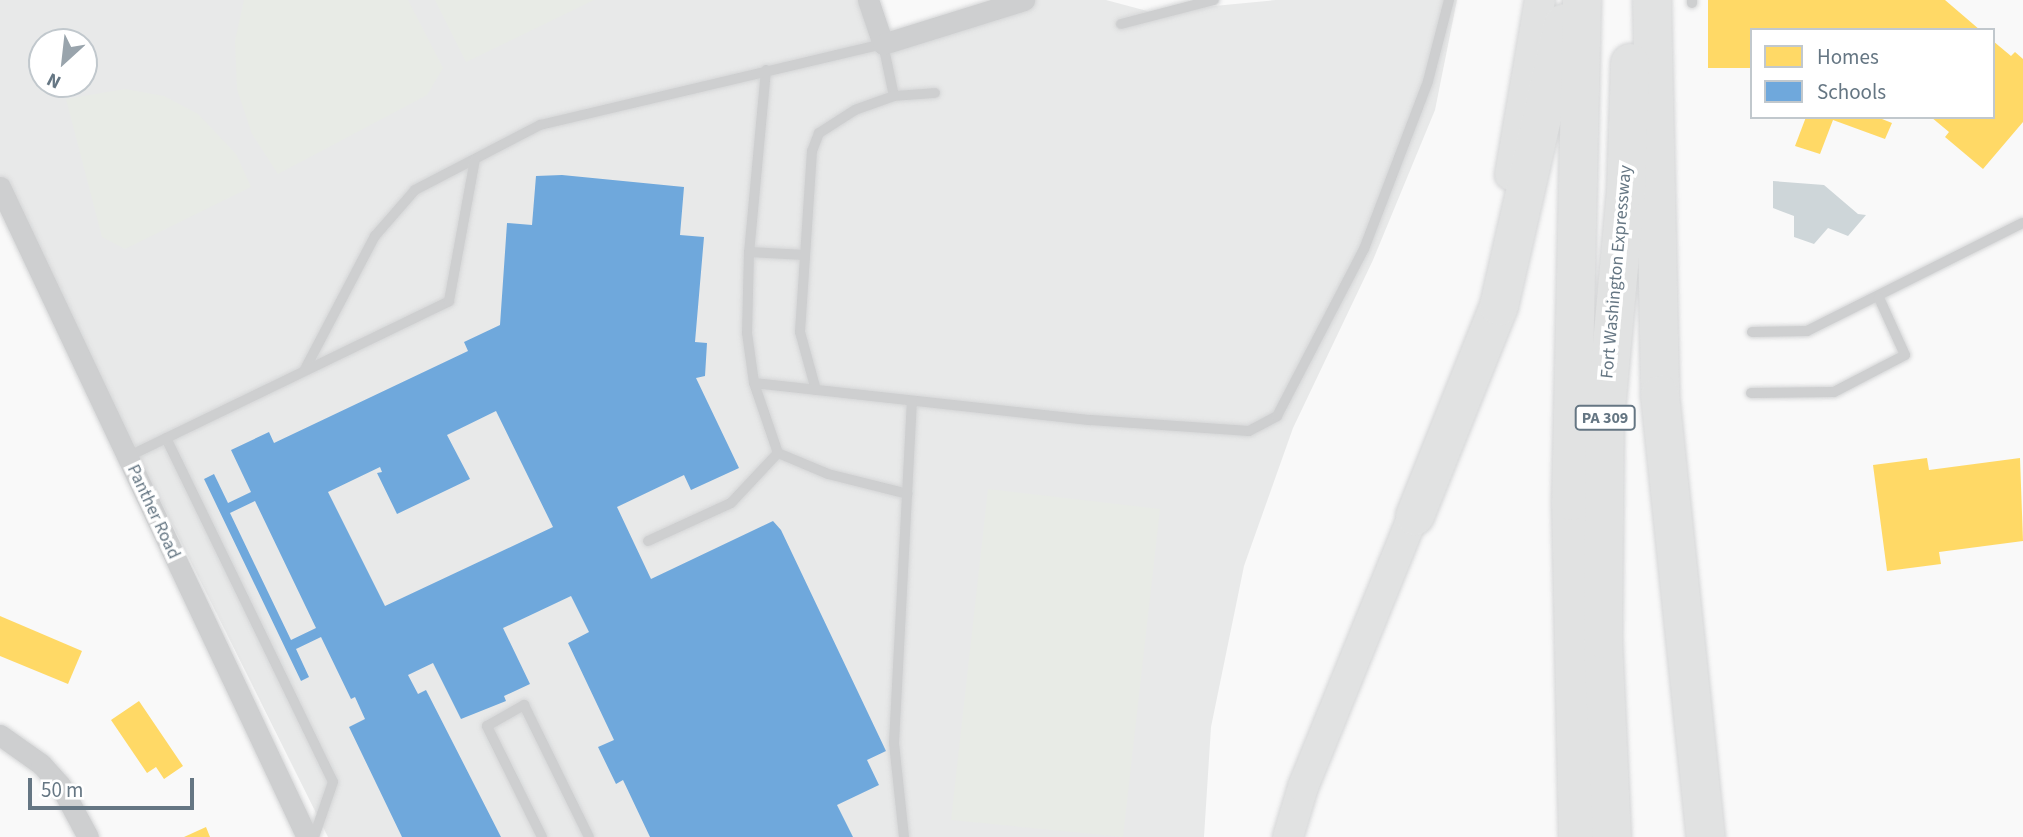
<!DOCTYPE html>
<style>
body{margin:0}
#map{position:relative;width:2023px;height:837px;overflow:hidden;background:#f9f9f9;font-family:"Source Sans 3",sans-serif}
div>[style]{position:absolute}
[style*='--x']{left:calc(var(--x)*1px);top:calc(var(--y)*1px);width:calc(var(--w)*1px);rotate:calc(var(--a)*1deg)}
.built>*{inset:0;background:#e8e9e9}
.green>*{inset:0;background:#e8ebe6}
.water>*{inset:0;background:#ced6d9}
.homes>*{inset:0;background:#ffd966}
.schools>*{inset:0;background:#6fa8dc}
.roads{filter:drop-shadow(0 0 2px #d5d6d7) drop-shadow(0 0 2px #d5d6d7)}
.lane>*{height:10px;margin:-5px;padding:0 5px;transform-origin:5px;border-radius:5px;background:#cecfd0}
.street>*{height:21px;margin:-10.5px;padding:0 10.5px;transform-origin:10.5px;border-radius:10.5px;background:#cecfd0}
.secondary>*{height:30px;margin:-15px;padding:0 15px;transform-origin:15px;border-radius:15px;background:#e1e2e2}
.highway>*{height:38px;margin:-19px;padding:0 19px;transform-origin:19px;border-radius:19px;background:#e1e2e2}
span{translate:-50% -50%;white-space:nowrap;text-align:center;line-height:1.15;-webkit-text-stroke:7px #fff;paint-order:stroke}
.shield-label span{padding:2px 5px;background:#fff;border:2px solid;border-radius:5px;-webkit-text-stroke-width:0}
.shield-label{font-size:16px;color:#657683;font-weight:700}
.street-label{font-size:18px;color:#657683}
.legend{position:absolute;left:1750px;top:28px;width:245px;height:91px;box-sizing:border-box;background:#fff;border:2px solid #c1c8cd;margin:0;padding:9px 12px;list-style:none;font-size:21px;color:#657683}
.legend li{display:flex;align-items:center;gap:14px;height:35px}
.legend b{width:35px;border:2px solid #c1c8cd}
.north{position:absolute;left:28px;top:28px;width:70px;height:70px;box-sizing:border-box;background:#fff;border:2px solid #c1c8cd;border-radius:50%;rotate:207deg;font-size:19px;font-weight:700;line-height:28px;text-align:center;color:#657683}
.north::after{content:'';display:block;margin:auto;width:24px;height:32px;background:#99a4ac;clip-path:polygon(50% 0,100% 100%,50% 72%,0 100%)}
.scale{position:absolute;left:28px;top:778px;width:166px;height:32px;box-sizing:border-box;border:4px solid #657683;border-top:0;padding-left:9px;font-size:21px;line-height:24px;white-space:nowrap;color:#657683;-webkit-text-stroke:5px #fff;paint-order:stroke}
</style>
<div id="map">
<div class="built">
<div style="clip-path:polygon(evenodd,0 0,868px 0,882px 43px,1024px 0,1106px 0,1151px 12px,1276px 0,1457px 0,1435px 110px,1373px 260px,1293px 428px,1244px 566px,1211px 727px,1204px 837px,328px 837px,0 179px,0 0,42px 42px,84px 42px,84px 84px,42px 84px,42px 42px)"></div>
</div>
<div class="green">
<div style="clip-path:polygon(244px 0,408px 0,443px 68px,427px 95px,278px 174px,252px 134px,237px 89px,235px 41px)"></div>
<div style="clip-path:polygon(435px 0,594px 0,466px 62px)"></div>
<div style="clip-path:polygon(125px 89px,164px 96px,198px 114px,236px 154px,251px 187px,125px 249px,102px 237px,66px 99px)"></div>
<div style="clip-path:polygon(988px 489px,1160px 509px,1123px 837px,951px 820px)"></div>
</div>
<div class="water">
<div style="clip-path:polygon(1773px 181px,1824px 185px,1858px 214px,1866px 215px,1848px 236px,1828px 228px,1814px 244px,1794px 237px,1794px 216px,1773px 208px)"></div>
</div>
<div class="homes">
<div style="clip-path:polygon(1708px 0,1945px 0,1980px 30px,1752px 30px,1752px 68px,1708px 68px)"></div>
<div style="clip-path:polygon(1993px 41px,2011px 56px,2015px 52px,2023px 59px,2023px 122px,1983px 169px,1945px 137px,1949px 132px,1931px 117px,1993px 117px)"></div>
<div style="clip-path:polygon(1806px 117px,1877px 117px,1892px 123px,1885px 139px,1833px 120px,1820px 154px,1795px 146px)"></div>
<div style="clip-path:polygon(1927px 458px,1929px 470px,2020px 458px,2023px 541px,1939px 552px,1941px 564px,1887px 571px,1873px 465px)"></div>
<div style="clip-path:polygon(0 616px,82px 651px,68px 684px,0 656px)"></div>
<div style="clip-path:polygon(139px 701px,183px 766px,164px 779px,156px 767px,147px 773px,111px 720px)"></div>
<div style="clip-path:polygon(206px 827px,210px 837px,184px 837px)"></div>
</div>
<div class="schools">
<div style="clip-path:polygon(evenodd,562px 175px,684px 187px,680px 235px,704px 237px,695px 342px,707px 343px,705px 376px,696px 378px,739px 468px,691px 490px,684px 475px,617px 507px,651px 579px,773px 521px,781px 530px,886px 751px,867px 760px,879px 785px,837px 805px,853px 837px,650px 837px,623px 780px,616px 784px,598px 747px,614px 740px,568px 643px,589px 632px,571px 596px,503px 628px,530px 684px,504px 696px,506px 701px,461px 719px,433px 663px,408px 675px,418px 694px,426px 690px,501px 837px,402px 837px,349px 727px,365px 719px,355px 697px,351px 699px,321px 637px,296px 649px,309px 677px,301px 681px,204px 479px,214px 474px,228px 503px,251px 492px,231px 450px,269px 432px,274px 443px,468px 351px,464px 342px,500px 325px,507px 223px,532px 225px,536px 176px,562px 175px,496px 411px,553px 527px,385px 606px,328px 492px,380px 467px,382px 472px,377px 473px,397px 514px,470px 479px,447px 435px,496px 411px,562px 175px,255px 501px,316px 628px,291px 640px,230px 513px,255px 501px)"></div>
</div>
<div class="roads">
<div class="lane">
<div style="--x:1692;--y:3;--w:3;--a:-90"></div>
<div style="--x:1121;--y:24;--w:96;--a:-14.5"></div>
<div style="--x:766;--y:70;--w:183;--a:95.3"></div>
<div style="--x:749;--y:252;--w:81;--a:91.4"></div>
<div style="--x:747;--y:333;--w:50;--a:82"></div>
<div style="--x:754;--y:383;--w:74;--a:71.1"></div>
<div style="--x:778;--y:453;--w:54;--a:22.8"></div>
<div style="--x:828;--y:474;--w:82;--a:14"></div>
<div style="--x:894;--y:96;--w:41;--a:-4.2"></div>
<div style="--x:749;--y:252;--w:56;--a:3.1"></div>
<div style="--x:1752;--y:332;--w:55;--a:-1"></div>
<div style="--x:1807;--y:331;--w:241;--a:-26.6"></div>
<div style="--x:304;--y:371;--w:153;--a:-62.3"></div>
<div style="--x:375;--y:236;--w:61;--a:-49"></div>
<div style="--x:415;--y:190;--w:141;--a:-27.5"></div>
<div style="--x:540;--y:125;--w:352;--a:-13.3"></div>
<div style="--x:883;--y:44;--w:53;--a:78.1"></div>
<div style="--x:894;--y:96;--w:41;--a:160.3"></div>
<div style="--x:855;--y:110;--w:43;--a:147.4"></div>
<div style="--x:819;--y:133;--w:19;--a:111"></div>
<div style="--x:812;--y:151;--w:181;--a:93.8"></div>
<div style="--x:800;--y:332;--w:60;--a:74.6"></div>
<div style="--x:754;--y:383;--w:339;--a:6.3"></div>
<div style="--x:1091;--y:420;--w:158;--a:4"></div>
<div style="--x:1249;--y:431;--w:32;--a:-28"></div>
<div style="--x:1277;--y:416;--w:188;--a:-62.5"></div>
<div style="--x:1364;--y:249;--w:180;--a:-69.1"></div>
<div style="--x:1428;--y:81;--w:84;--a:-75.5"></div>
<div style="--x:1751;--y:393;--w:83;--a:-0.7"></div>
<div style="--x:1834;--y:392;--w:80;--a:-27.5"></div>
<div style="--x:1905;--y:355;--w:63;--a:-114.5"></div>
<div style="--x:166;--y:438;--w:382;--a:64.1"></div>
<div style="--x:333;--y:782;--w:58;--a:109.1"></div>
<div style="--x:127;--y:457;--w:358;--a:-25.8"></div>
<div style="--x:449;--y:301;--w:143;--a:-79.6"></div>
<div style="--x:648;--y:541;--w:91;--a:-24.6"></div>
<div style="--x:731;--y:503;--w:69;--a:-46.8"></div>
<div style="--x:542;--y:837;--w:124;--a:-116.4"></div>
<div style="--x:487;--y:726;--w:43;--a:-29.6"></div>
<div style="--x:524;--y:705;--w:147;--a:63.8"></div>
<div style="--x:904;--y:837;--w:95;--a:-96.1"></div>
<div style="--x:894;--y:743;--w:342;--a:-87"></div>
</div>
<div class="street">
<div style="--x:868;--y:0;--w:46;--a:71.2"></div>
<div style="--x:883;--y:44;--w:148;--a:-17.3"></div>
<div style="--x:0;--y:187;--w:719;--a:64.72"></div>
<div style="--x:0;--y:735;--w:50;--a:35.3"></div>
<div style="--x:41;--y:764;--w:28;--a:48"></div>
<div style="--x:60;--y:785;--w:59;--a:61.7"></div>
</div>
<div class="secondary">
<div style="--x:1510;--y:175;--w:178;--a:-80.3"></div>
<div style="--x:1288;--y:837;--w:52;--a:-73.3"></div>
<div style="--x:1303;--y:787;--w:314;--a:-67.9"></div>
</div>
<div class="highway">
<div style="--x:1652;--y:0;--w:395;--a:88.8"></div>
<div style="--x:1660;--y:395;--w:444;--a:84.1"></div>
<div style="--x:1415;--y:516;--w:226;--a:-68.2"></div>
<div style="--x:1499;--y:306;--w:290;--a:-77.1"></div>
<div style="--x:1578;--y:837;--w:336;--a:-91.2"></div>
<div style="--x:1571;--y:501;--w:501;--a:-88.74"></div>
<div style="--x:1612;--y:837;--w:198;--a:-92.6"></div>
<div style="--x:1603;--y:639;--w:218;--a:-89.5"></div>
<div style="--x:1605;--y:421;--w:231;--a:-84.8"></div>
<div style="--x:1626;--y:191;--w:128;--a:-88.2"></div>
</div>
</div>
<div class="shield-label">
<span style="left:1605px;top:418px">PA 309</span>
</div>
<div class="street-label">
<span style="left:1617px;top:272px;rotate:-85deg">Fort Washington Expressway</span>
<span style="left:153px;top:512px;rotate:65deg">Panther Road</span>
</div>
<ul class="legend">
<li><b style="height:19px;background:#ffd966"></b>Homes</li>
<li><b style="height:19px;background:#6fa8dc"></b>Schools</li>
</ul>
<div class="north">N</div>
<div class="scale">50 m</div>
</div>
